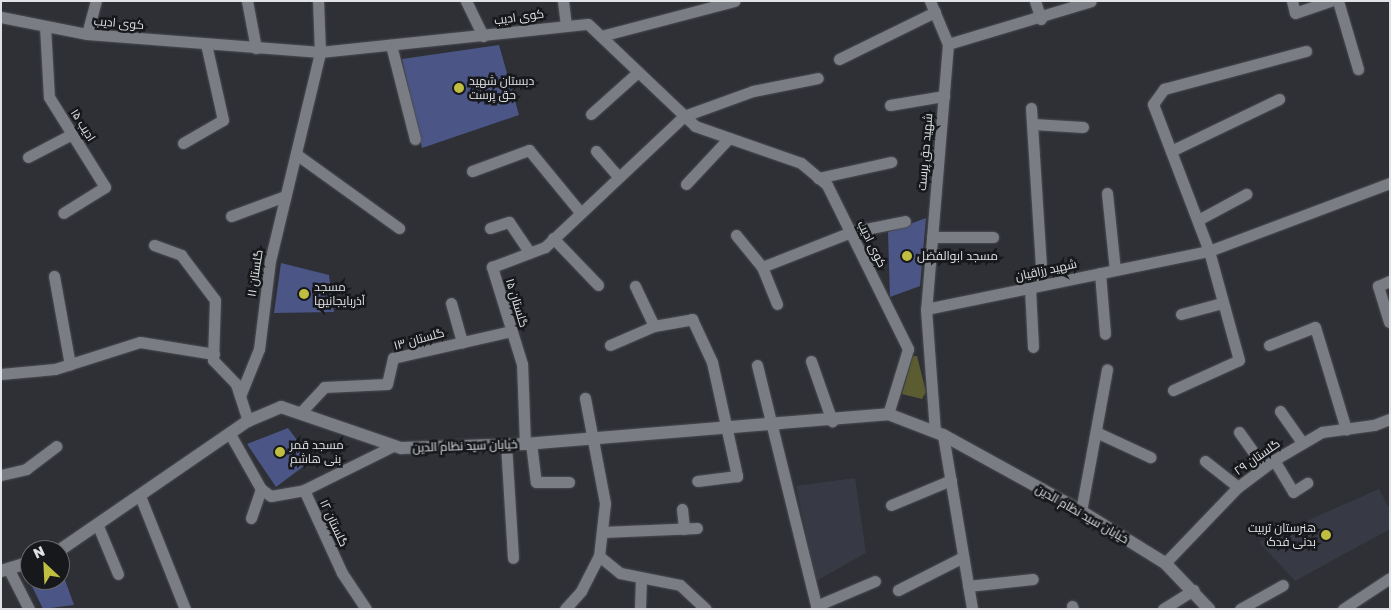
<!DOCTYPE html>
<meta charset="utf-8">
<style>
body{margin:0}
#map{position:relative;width:1391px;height:610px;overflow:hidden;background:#2e3036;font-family:"Golos Text",Cairo,sans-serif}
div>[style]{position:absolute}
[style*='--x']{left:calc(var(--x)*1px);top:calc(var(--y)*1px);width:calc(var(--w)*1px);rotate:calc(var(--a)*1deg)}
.built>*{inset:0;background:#373a45}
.green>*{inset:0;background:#5c5c31}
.building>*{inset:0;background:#4b5686}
.roads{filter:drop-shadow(0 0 1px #4c4d51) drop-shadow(0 0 1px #4c4d51)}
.street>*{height:11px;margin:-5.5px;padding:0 5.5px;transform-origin:5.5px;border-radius:5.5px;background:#7b7d84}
.secondary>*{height:12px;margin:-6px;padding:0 6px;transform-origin:6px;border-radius:6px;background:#7b7d84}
.dots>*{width:14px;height:14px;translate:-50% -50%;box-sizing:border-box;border:2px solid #17181b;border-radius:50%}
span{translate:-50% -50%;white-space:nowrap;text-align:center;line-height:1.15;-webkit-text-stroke:5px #17181b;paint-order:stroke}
.street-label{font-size:12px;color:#e1e2e6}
.poi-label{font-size:12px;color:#e1e2e6}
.left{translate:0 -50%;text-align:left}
.right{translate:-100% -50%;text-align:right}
.frame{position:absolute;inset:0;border:2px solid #e1e2e6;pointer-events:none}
.north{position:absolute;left:20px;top:540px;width:50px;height:50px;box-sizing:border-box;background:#17181b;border:1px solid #68696c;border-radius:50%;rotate:335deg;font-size:14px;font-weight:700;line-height:20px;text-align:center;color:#e1e2e6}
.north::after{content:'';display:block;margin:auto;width:18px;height:22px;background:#c0be40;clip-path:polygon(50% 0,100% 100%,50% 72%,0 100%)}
</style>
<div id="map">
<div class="built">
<div style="clip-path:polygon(855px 478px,866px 553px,816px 581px,796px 486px)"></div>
<div style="clip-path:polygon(1379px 489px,1390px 510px,1390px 529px,1295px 581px,1259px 542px)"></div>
</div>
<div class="green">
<div style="clip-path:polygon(913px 356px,917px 356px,926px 392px,922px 399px,902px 394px)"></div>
</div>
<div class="building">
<div style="clip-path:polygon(499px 45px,519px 115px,422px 148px,402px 59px)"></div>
<div style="clip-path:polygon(926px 218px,920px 286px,890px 297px,888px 232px)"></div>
<div style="clip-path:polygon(281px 263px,329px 275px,334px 312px,274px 313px)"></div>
<div style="clip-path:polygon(288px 428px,312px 460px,276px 487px,247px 444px)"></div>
<div style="clip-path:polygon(29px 580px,65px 580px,74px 605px,43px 609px)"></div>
</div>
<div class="roads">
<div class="street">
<div style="--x:247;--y:1;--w:48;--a:79.2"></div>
<div style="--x:466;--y:1;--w:39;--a:64"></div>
<div style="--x:563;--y:1;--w:24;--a:83"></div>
<div style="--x:930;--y:1;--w:47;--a:67.3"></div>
<div style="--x:948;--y:44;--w:266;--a:94.7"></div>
<div style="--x:926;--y:309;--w:123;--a:85.8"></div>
<div style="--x:1035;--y:1;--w:19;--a:72"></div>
<div style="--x:1292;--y:1;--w:12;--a:76"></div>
<div style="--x:1295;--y:13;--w:37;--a:-19"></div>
<div style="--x:1338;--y:1;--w:71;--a:73.6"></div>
<div style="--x:1;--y:17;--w:88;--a:11.2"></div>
<div style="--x:87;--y:34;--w:234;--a:4.4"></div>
<div style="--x:320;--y:52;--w:269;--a:-6"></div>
<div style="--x:588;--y:24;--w:148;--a:43.6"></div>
<div style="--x:695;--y:126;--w:112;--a:19.2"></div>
<div style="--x:801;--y:163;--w:34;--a:40"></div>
<div style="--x:827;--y:185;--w:183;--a:63.7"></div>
<div style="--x:908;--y:349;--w:68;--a:107.1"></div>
<div style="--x:45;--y:26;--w:71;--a:86.8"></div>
<div style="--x:49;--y:97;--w:106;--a:58.1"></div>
<div style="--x:105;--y:187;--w:49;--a:148.2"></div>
<div style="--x:87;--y:34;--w:34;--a:-75"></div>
<div style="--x:601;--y:36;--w:138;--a:-14.7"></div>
<div style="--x:948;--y:44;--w:149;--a:-16.7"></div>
<div style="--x:391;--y:45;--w:97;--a:75.7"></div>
<div style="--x:839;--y:59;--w:107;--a:-26.1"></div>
<div style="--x:890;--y:105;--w:55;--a:-9.5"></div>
<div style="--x:1031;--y:108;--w:177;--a:86.4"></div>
<div style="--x:591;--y:114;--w:63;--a:-41.8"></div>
<div style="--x:1033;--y:124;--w:50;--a:3.4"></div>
<div style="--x:183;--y:143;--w:46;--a:-29.9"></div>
<div style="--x:223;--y:120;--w:78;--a:-102.6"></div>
<div style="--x:596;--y:151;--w:32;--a:49"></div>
<div style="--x:1171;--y:151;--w:120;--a:-25.7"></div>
<div style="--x:296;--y:154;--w:127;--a:35.7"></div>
<div style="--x:28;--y:157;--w:50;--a:-27.6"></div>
<div style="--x:472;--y:171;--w:61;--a:-20.2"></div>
<div style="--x:529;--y:150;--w:80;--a:50.6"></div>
<div style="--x:818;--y:178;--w:75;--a:-12.4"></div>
<div style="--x:686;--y:184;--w:63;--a:-46.9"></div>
<div style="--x:1107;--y:193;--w:77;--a:84.1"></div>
<div style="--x:231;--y:216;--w:58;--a:-20.3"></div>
<div style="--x:1198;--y:220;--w:55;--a:-28.4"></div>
<div style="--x:490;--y:228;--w:20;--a:-18"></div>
<div style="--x:509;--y:222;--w:37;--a:56"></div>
<div style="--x:736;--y:235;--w:41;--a:50.9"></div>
<div style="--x:932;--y:237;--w:61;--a:0"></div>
<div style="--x:553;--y:238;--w:65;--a:46.2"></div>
<div style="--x:154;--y:245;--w:29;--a:20"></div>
<div style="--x:181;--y:255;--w:56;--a:52.9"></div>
<div style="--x:215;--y:300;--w:60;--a:91.9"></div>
<div style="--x:213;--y:360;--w:33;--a:46"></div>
<div style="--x:236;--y:384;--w:39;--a:72"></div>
<div style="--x:1100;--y:273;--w:61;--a:85.3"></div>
<div style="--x:54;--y:276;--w:90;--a:79.8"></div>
<div style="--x:635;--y:286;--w:44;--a:64.6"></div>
<div style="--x:1030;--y:288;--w:59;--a:87.1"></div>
<div style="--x:451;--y:303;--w:41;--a:74.2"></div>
<div style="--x:777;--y:304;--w:40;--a:-112"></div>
<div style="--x:762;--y:267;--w:96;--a:-21.5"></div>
<div style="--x:851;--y:232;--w:55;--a:-11.5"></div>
<div style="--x:926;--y:309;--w:289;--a:-11.6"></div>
<div style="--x:1209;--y:251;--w:193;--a:-20.6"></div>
<div style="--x:1181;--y:314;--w:42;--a:-15"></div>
<div style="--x:1389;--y:322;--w:38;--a:-107"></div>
<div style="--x:1378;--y:286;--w:13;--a:-23"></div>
<div style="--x:610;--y:345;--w:48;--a:-23.4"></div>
<div style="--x:654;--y:326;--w:39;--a:-10"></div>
<div style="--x:692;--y:319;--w:47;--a:65.1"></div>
<div style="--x:712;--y:362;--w:117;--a:77.6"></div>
<div style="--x:737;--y:476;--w:40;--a:172.9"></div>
<div style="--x:1269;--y:345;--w:49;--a:-21.4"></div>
<div style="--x:1315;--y:327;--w:107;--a:73.1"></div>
<div style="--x:811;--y:361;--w:64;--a:70.7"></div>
<div style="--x:757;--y:365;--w:251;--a:76.2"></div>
<div style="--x:1;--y:374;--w:54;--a:-5.3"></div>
<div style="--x:55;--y:369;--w:89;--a:-17.6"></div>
<div style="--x:140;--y:342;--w:75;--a:9.2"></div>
<div style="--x:1173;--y:390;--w:72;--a:-24.4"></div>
<div style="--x:1239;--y:360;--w:113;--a:-105.4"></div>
<div style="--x:1209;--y:251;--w:157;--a:-110.9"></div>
<div style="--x:1153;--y:104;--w:19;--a:-54"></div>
<div style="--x:1164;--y:89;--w:147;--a:-15"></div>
<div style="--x:240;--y:396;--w:51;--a:-68"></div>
<div style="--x:259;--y:349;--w:89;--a:-82.9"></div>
<div style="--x:270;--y:261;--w:215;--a:-76.5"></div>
<div style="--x:320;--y:52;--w:51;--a:-92.2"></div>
<div style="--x:1280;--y:411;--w:39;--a:55"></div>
<div style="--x:301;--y:412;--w:34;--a:-47"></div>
<div style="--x:324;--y:387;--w:63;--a:-2.7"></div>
<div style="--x:387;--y:384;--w:27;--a:-77"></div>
<div style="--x:393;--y:358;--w:122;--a:-12.8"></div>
<div style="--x:1096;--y:432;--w:60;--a:24.8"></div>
<div style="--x:1239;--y:432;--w:43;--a:54.5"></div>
<div style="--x:230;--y:434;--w:63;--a:60.6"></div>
<div style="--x:261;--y:489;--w:12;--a:35"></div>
<div style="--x:271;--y:496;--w:34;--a:-10"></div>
<div style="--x:304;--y:490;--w:91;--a:65.4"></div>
<div style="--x:342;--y:573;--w:43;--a:56.3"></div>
<div style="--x:943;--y:435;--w:176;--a:80.5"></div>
<div style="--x:531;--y:443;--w:39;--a:83"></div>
<div style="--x:536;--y:482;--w:33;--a:0"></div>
<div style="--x:506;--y:444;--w:114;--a:86.5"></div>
<div style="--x:525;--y:444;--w:80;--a:-92.1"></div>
<div style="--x:522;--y:364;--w:102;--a:-107.2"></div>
<div style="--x:492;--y:267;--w:57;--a:-20.7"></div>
<div style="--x:545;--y:247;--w:191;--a:-43.3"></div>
<div style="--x:684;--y:116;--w:73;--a:-19.9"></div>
<div style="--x:753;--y:91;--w:66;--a:-11.3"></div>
<div style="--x:1274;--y:460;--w:37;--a:59"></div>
<div style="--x:1293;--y:492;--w:17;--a:-33"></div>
<div style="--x:1205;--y:461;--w:42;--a:38.2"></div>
<div style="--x:1;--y:475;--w:26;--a:-13"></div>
<div style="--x:26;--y:469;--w:38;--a:-37"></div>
<div style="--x:304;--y:490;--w:99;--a:-26.3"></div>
<div style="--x:140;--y:496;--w:122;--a:68.3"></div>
<div style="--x:891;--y:505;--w:65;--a:-22.6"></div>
<div style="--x:682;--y:509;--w:20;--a:84"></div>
<div style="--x:1081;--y:511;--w:144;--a:-79.6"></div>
<div style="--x:251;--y:518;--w:31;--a:-71"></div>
<div style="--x:98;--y:526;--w:52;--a:67.4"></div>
<div style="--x:602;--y:532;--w:95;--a:-2.4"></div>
<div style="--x:599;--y:556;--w:27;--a:39"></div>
<div style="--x:620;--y:573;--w:61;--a:11.3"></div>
<div style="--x:680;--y:585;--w:35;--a:43"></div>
<div style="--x:1165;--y:563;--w:105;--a:-46.2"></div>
<div style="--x:1238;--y:487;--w:45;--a:-36.9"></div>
<div style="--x:1274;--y:460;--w:56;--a:-30.3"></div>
<div style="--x:1322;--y:432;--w:52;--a:-7.7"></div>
<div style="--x:1374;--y:425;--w:17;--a:-21"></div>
<div style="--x:9;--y:570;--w:44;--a:62.9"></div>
<div style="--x:968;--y:586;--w:65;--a:-6.1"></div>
<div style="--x:898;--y:590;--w:73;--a:-26.9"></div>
<div style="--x:816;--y:606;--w:64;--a:-23"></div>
<div style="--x:1072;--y:606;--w:3;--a:72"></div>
<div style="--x:640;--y:607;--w:28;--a:-88"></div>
<div style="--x:565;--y:609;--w:24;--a:-48"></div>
<div style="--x:581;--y:591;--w:39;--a:-63"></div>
<div style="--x:599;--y:556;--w:53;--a:-83.5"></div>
<div style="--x:605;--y:503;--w:107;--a:-100.8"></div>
<div style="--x:1163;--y:609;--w:36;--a:-32"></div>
<div style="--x:1240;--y:609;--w:49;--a:-29.2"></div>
<div style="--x:1343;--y:609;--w:56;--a:-33.4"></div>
</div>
<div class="secondary">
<div style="--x:60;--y:550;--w:228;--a:-34.5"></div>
<div style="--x:248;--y:421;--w:36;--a:-23"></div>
<div style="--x:281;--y:407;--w:127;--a:18.9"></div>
<div style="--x:401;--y:448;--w:124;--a:-1.8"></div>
<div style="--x:525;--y:444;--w:364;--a:-4.7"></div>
<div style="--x:888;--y:414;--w:59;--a:20.9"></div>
<div style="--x:943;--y:435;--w:158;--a:28.8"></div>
<div style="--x:1081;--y:511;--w:99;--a:31.8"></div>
<div style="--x:1165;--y:563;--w:64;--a:46.3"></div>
<div style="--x:1;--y:571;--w:30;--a:-17"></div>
</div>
</div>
<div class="dots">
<div style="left:459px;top:88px;background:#c0be40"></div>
<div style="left:907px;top:256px;background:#c0be40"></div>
<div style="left:304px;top:294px;background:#c0be40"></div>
<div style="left:280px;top:452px;background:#c0be40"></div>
<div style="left:1326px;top:535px;background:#c0be40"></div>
</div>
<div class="street-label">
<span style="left:519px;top:17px;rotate:-8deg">کوی ادیب</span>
<span style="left:119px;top:23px;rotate:5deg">کوی ادیب</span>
<span style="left:83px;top:125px;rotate:58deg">ادیب ۱۵</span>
<span style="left:925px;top:152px;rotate:-85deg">شهید حق پرست</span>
<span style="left:872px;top:244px;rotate:64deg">کوی ادیب</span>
<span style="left:1046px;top:270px;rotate:-12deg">شهید رزاقیان</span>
<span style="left:255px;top:273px;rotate:-81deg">گلستان ۱۱</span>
<span style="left:517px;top:303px;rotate:73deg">گلستان ۱۵</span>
<span style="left:419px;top:339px;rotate:-15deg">گلستان ۱۳</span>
<span style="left:465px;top:446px;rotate:-2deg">خیابان سید نظام الدین</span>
<span style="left:1257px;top:457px;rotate:-35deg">گلستان ۲۹</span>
<span style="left:1082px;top:514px;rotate:30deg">خیابان سید نظام الدین</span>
<span style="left:334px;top:523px;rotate:65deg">گلستان ۱۲</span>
</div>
<div class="poi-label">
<span class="left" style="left:469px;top:88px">دبستان شهید<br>حق پرست</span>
<span class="left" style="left:917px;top:256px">مسجد ابوالفضل</span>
<span class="left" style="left:314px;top:294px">مسجد<br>آذربایجانیها</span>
<span class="left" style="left:290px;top:452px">مسجد قمر<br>بنی هاشم</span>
<span class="right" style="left:1316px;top:535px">هنرستان تربیت<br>بدنی فدک</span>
</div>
<div class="frame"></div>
<div class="north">N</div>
</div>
